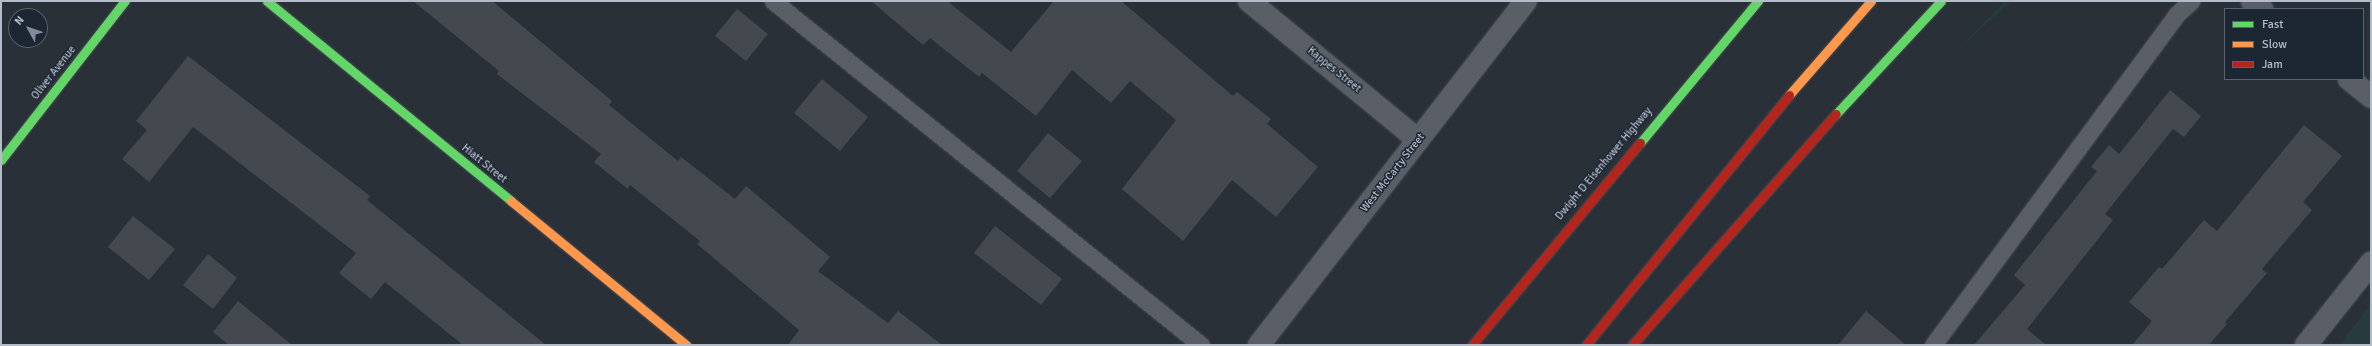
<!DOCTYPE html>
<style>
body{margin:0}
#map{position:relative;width:2372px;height:346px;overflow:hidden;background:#2a3038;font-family:Signika,sans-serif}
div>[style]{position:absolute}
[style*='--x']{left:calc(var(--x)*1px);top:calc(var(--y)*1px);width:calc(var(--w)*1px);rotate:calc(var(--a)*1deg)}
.green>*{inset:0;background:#273a3e}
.building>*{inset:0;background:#444950}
.roads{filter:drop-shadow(0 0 1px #484c53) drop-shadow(0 0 1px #484c53)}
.lane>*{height:17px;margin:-8.5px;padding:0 8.5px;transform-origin:8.5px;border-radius:8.5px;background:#5a5e66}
.street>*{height:22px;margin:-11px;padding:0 11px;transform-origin:11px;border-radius:11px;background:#5a5e66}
.fast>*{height:9px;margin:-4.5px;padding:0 4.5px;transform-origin:4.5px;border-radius:4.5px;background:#63d668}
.slow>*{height:9px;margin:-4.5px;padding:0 4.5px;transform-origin:4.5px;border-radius:4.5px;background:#ff974d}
.jam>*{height:9px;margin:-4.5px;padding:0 4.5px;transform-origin:4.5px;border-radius:4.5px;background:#b3261e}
span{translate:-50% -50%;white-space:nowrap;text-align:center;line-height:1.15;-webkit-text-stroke:3px #1d2633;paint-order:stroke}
.street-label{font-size:11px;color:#b4bcc9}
.frame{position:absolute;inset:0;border:2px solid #b4bcc9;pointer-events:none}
.legend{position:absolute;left:2224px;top:8px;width:140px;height:72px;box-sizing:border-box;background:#1d2633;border:1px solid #59626f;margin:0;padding:5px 7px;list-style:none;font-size:12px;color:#b4bcc9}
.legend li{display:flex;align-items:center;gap:8px;height:20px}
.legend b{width:20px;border:1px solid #59626f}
.north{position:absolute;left:8px;top:8px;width:40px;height:40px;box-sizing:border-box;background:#1d2633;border:1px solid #59626f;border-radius:50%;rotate:310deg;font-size:11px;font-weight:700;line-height:16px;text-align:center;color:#b4bcc9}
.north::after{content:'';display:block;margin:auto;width:14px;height:18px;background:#848b96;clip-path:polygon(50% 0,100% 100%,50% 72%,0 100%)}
</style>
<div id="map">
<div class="green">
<div style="clip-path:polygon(2005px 1px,2012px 1px,1955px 52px)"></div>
<div style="clip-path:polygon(2371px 304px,2371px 345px,2339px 345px)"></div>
</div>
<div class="building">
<div style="clip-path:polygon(413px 1px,492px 1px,612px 101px,609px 105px,678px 161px,681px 157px,735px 199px,746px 186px,830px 257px,818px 271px,888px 323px,898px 311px,942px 345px,788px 345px,799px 330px,697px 244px,700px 241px,630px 185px,628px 189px,594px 162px,601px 154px,497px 74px,499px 71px)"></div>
<div style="clip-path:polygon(871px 1px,947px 1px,1011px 52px,1054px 1px,1121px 1px,1233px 96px,1237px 92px,1271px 119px,1267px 124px,1318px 167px,1276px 217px,1232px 180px,1183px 241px,1122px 189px,1176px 120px,1130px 81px,1111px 103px,1072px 70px,1036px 116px,982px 73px,979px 77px,930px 38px,923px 45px)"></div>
<div style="clip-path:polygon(737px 9px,768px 34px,746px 61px,715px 36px)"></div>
<div style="clip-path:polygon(188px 56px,370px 196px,367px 200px,546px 345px,463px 345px,385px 282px,371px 299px,339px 273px,356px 253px,193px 127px,149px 182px,122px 159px,147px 130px,136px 121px)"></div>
<div style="clip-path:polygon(822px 79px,868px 117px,840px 151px,794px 113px)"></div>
<div style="clip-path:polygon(2170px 90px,2201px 116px,2184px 137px,2173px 129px,2105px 214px,2113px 220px,2027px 329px,2046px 345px,1974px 345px,2025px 285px,2014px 275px,2097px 171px,2091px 167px,2109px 145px,2119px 154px)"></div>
<div style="clip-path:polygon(2304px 125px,2342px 156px,2303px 202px,2312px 210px,2262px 269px,2267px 273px,2225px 322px,2227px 324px,2209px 345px,2132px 345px,2152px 321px,2129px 302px,2159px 267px,2162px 269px,2204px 220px,2217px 231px)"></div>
<div style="clip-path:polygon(1048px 133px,1082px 161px,1050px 198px,1017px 171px)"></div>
<div style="clip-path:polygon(133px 216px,175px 249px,149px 280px,108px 247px)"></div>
<div style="clip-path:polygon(995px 226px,1062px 279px,1041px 305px,974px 253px)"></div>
<div style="clip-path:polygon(208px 254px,237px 278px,213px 309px,183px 285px)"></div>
<div style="clip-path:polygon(238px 301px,292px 345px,229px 345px,213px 332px)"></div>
<div style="clip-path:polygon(1866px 311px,1906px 345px,1838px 345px)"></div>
</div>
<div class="roads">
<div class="lane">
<div style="--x:773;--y:1;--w:549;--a:38.79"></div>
<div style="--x:1933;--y:345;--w:410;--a:-53.6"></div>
<div style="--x:2176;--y:15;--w:21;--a:-43"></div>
</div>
<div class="street">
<div style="--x:1249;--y:1;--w:219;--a:39.4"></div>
<div style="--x:2252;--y:1;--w:13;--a:39"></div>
<div style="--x:2349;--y:79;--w:28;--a:39"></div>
<div style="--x:1259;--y:345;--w:435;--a:-52.2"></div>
<div style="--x:2306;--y:345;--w:105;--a:-51.6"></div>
</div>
<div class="fast">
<div style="--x:267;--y:1;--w:315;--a:39.3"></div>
<div style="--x:1836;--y:114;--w:154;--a:-47.1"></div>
<div style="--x:1640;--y:143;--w:185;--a:-50.3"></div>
<div style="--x:1;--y:160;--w:202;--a:-52.1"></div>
</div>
<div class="slow">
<div style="--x:1789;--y:95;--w:125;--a:-48.9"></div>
<div style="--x:511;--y:201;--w:227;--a:39.4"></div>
</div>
<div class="jam">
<div style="--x:1472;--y:345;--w:263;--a:-50.3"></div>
<div style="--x:1586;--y:345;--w:322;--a:-50.9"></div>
<div style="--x:1632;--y:345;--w:308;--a:-48.6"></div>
</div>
</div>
<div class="street-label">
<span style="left:1334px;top:70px;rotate:39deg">Kappes Street</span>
<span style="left:54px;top:73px;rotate:-52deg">Oliver Avenue</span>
<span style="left:484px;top:164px;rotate:39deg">Hiatt Street</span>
<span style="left:1604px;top:164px;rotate:-50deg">Dwight D Eisenhower Highway</span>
<span style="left:1393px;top:173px;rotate:-52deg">West McCarty Street</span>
</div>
<div class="frame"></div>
<ul class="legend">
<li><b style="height:5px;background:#63d668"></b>Fast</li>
<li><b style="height:5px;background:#ff974d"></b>Slow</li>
<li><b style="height:5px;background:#b3261e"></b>Jam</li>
</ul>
<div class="north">N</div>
</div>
